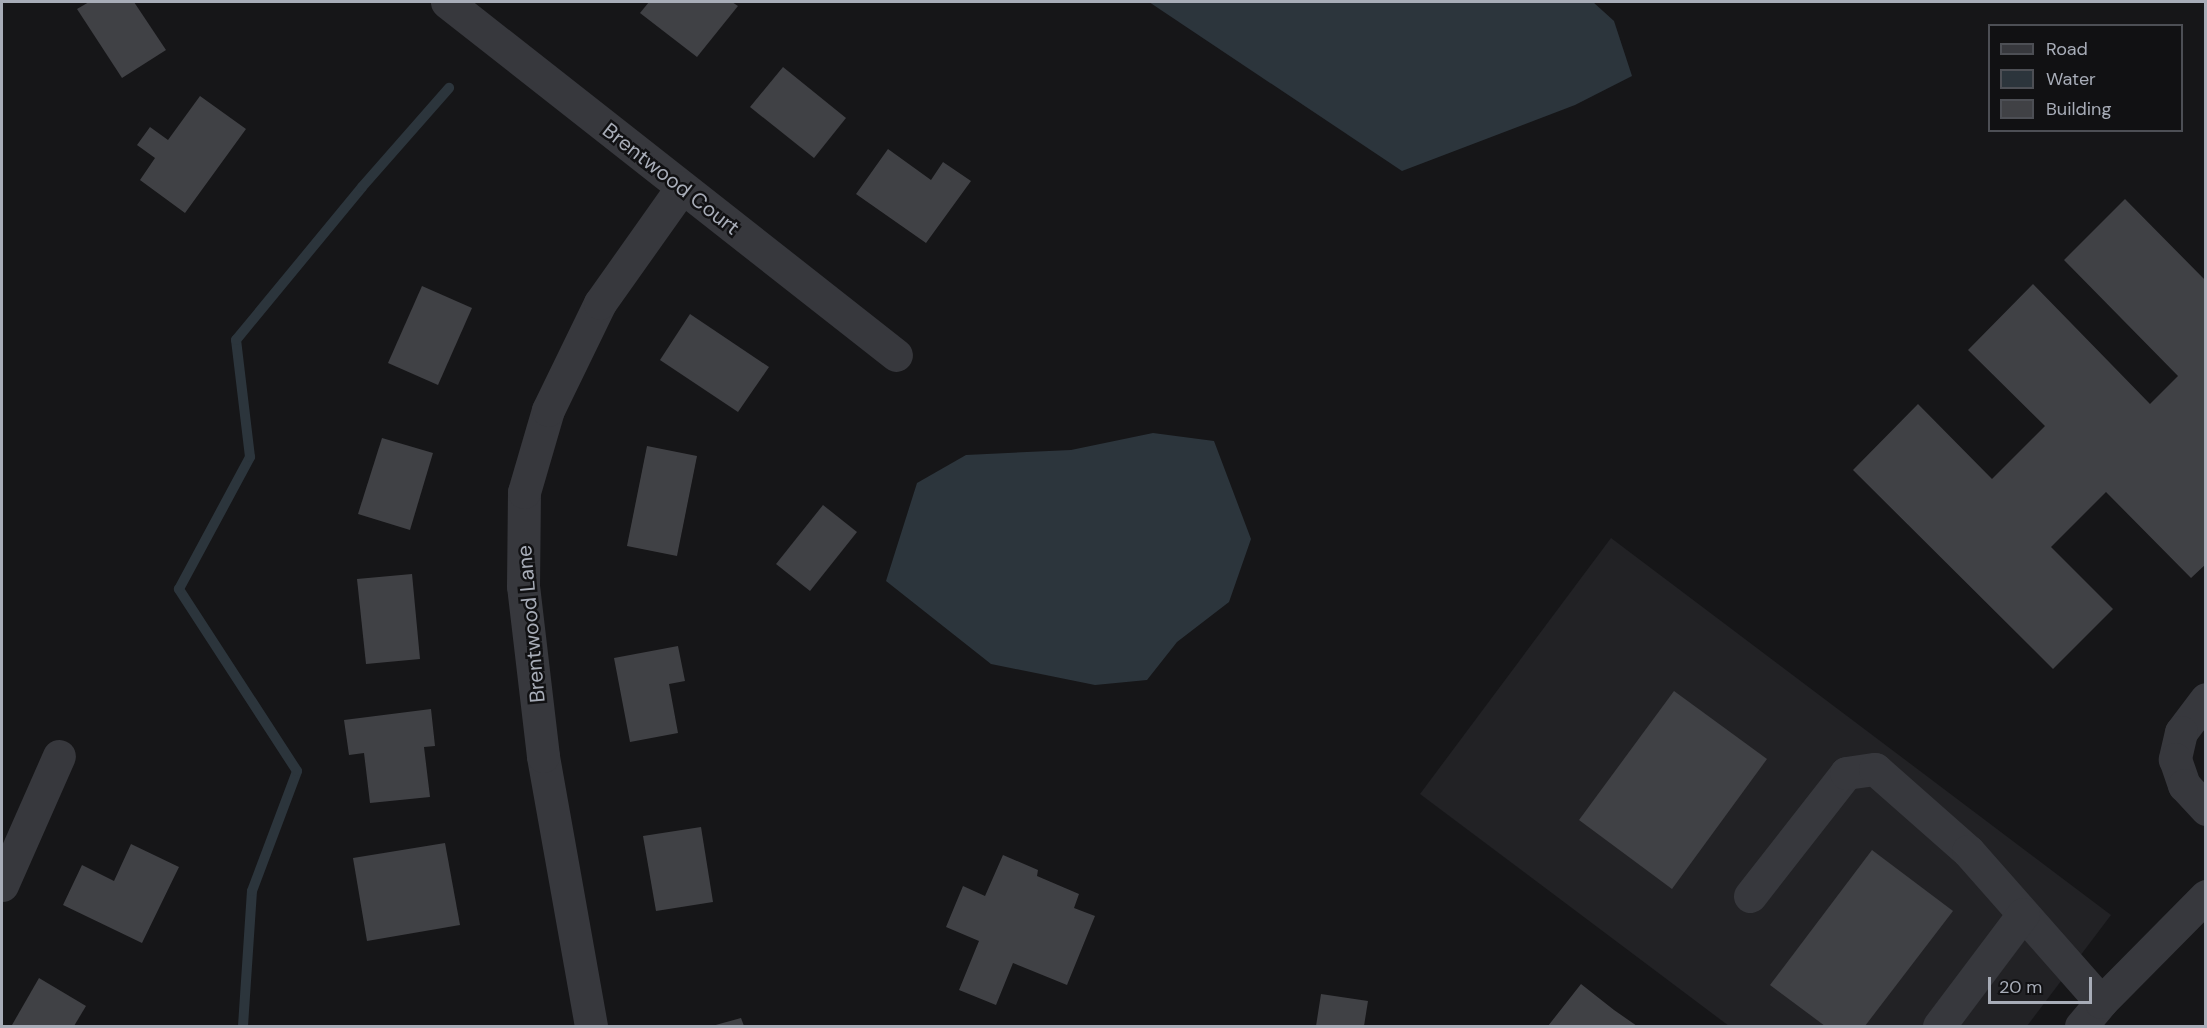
<!DOCTYPE html>
<style>
body{margin:0}
#map{position:relative;width:2207px;height:1028px;overflow:hidden;background:#161618;font-family:"DM Sans",sans-serif}
div>[style]{position:absolute}
[style*='--x']{left:calc(var(--x)*1px);top:calc(var(--y)*1px);width:calc(var(--w)*1px);rotate:calc(var(--a)*1deg)}
.built>*{inset:0;background:#222225}
.water>*{inset:0;background:#2c353c}
.stream>*{height:10px;margin:-5px;padding:0 5px;transform-origin:5px;border-radius:5px;background:#2c353c}
.building>*{inset:0;background:#404145}
.minor>*{height:33px;margin:-16.5px;padding:0 16.5px;transform-origin:16.5px;border-radius:16.5px;background:#37383d}
span{translate:-50% -50%;white-space:nowrap;text-align:center;line-height:1.15;-webkit-text-stroke:5px #111113;paint-order:stroke}
.street-label{font-size:21px;color:#a8adb8}
.frame{position:absolute;inset:0;border:3px solid #a8adb8;pointer-events:none}
.legend{position:absolute;left:1988px;top:24px;width:195px;height:108px;box-sizing:border-box;background:#111113;border:2px solid #4d4f55;margin:0;padding:8px 10px;list-style:none;font-size:18px;color:#a8adb8}
.legend li{display:flex;align-items:center;gap:12px;height:30px}
.legend b{width:30px;border:2px solid #4d4f55}
.scale{position:absolute;left:1988px;top:977px;width:104px;height:27px;box-sizing:border-box;border:3px solid #a8adb8;border-top:0;padding-left:8px;font-size:18px;line-height:21px;white-space:nowrap;color:#a8adb8;-webkit-text-stroke:4px #111113;paint-order:stroke}
</style>
<div id="map">
<div class="built">
<div style="clip-path:polygon(1611px 538px,2111px 915px,2027px 1026px,1729px 1026px,1420px 794px)"></div>
</div>
<div class="water">
<div style="clip-path:polygon(1149px 2px,1593px 2px,1614px 21px,1632px 76px,1575px 105px,1402px 171px)"></div>
<div style="clip-path:polygon(1153px 433px,1214px 441px,1251px 539px,1229px 602px,1177px 642px,1147px 680px,1095px 685px,991px 664px,886px 581px,917px 483px,966px 455px,1071px 450px)"></div>
</div>
<div class="stream">
<div style="--x:243;--y:1026;--w:135;--a:-86.2"></div>
<div style="--x:252;--y:891;--w:128;--a:-69.4"></div>
<div style="--x:297;--y:771;--w:217;--a:-123"></div>
<div style="--x:179;--y:589;--w:150;--a:-61.7"></div>
<div style="--x:250;--y:457;--w:118;--a:-96.8"></div>
<div style="--x:236;--y:340;--w:198;--a:-50.5"></div>
<div style="--x:362;--y:187;--w:132;--a:-48.7"></div>
</div>
<div class="building">
<div style="clip-path:polygon(89px 2px,134px 2px,166px 50px,122px 78px,77px 9px)"></div>
<div style="clip-path:polygon(649px 2px,732px 2px,738px 6px,697px 57px,640px 13px)"></div>
<div style="clip-path:polygon(783px 67px,846px 118px,814px 158px,750px 107px)"></div>
<div style="clip-path:polygon(200px 96px,246px 129px,185px 213px,140px 180px,155px 158px,137px 145px,150px 127px,168px 140px)"></div>
<div style="clip-path:polygon(888px 149px,931px 180px,943px 162px,971px 181px,926px 243px,856px 194px)"></div>
<div style="clip-path:polygon(2125px 199px,2206px 281px,2206px 564px,2191px 578px,2106px 492px,2051px 547px,2113px 609px,2053px 669px,1853px 470px,1918px 404px,1992px 479px,2045px 426px,1968px 350px,2033px 284px,2150px 404px,2178px 376px,2064px 260px)"></div>
<div style="clip-path:polygon(422px 286px,472px 308px,438px 385px,388px 363px)"></div>
<div style="clip-path:polygon(690px 314px,769px 367px,738px 412px,660px 360px)"></div>
<div style="clip-path:polygon(382px 438px,433px 453px,410px 530px,358px 514px)"></div>
<div style="clip-path:polygon(647px 446px,697px 456px,677px 556px,627px 546px)"></div>
<div style="clip-path:polygon(823px 505px,857px 532px,810px 591px,776px 564px)"></div>
<div style="clip-path:polygon(412px 574px,420px 659px,366px 664px,357px 579px)"></div>
<div style="clip-path:polygon(678px 646px,685px 681px,669px 684px,678px 733px,630px 742px,614px 658px)"></div>
<div style="clip-path:polygon(1674px 691px,1767px 759px,1672px 889px,1579px 820px)"></div>
<div style="clip-path:polygon(431px 709px,435px 746px,424px 747px,430px 797px,370px 803px,364px 753px,349px 755px,344px 720px)"></div>
<div style="clip-path:polygon(701px 827px,713px 902px,656px 911px,643px 836px)"></div>
<div style="clip-path:polygon(445px 843px,460px 925px,367px 941px,353px 858px)"></div>
<div style="clip-path:polygon(131px 844px,179px 867px,142px 943px,63px 905px,82px 865px,114px 881px)"></div>
<div style="clip-path:polygon(1872px 850px,1953px 911px,1865px 1026px,1825px 1026px,1770px 985px)"></div>
<div style="clip-path:polygon(1003px 855px,1038px 870px,1037px 876px,1079px 894px,1074px 908px,1095px 916px,1067px 985px,1013px 963px,996px 1005px,959px 990px,979px 941px,946px 927px,963px 886px,985px 896px)"></div>
<div style="clip-path:polygon(39px 978px,86px 1006px,74px 1026px,12px 1025px)"></div>
<div style="clip-path:polygon(1581px 984px,1614px 1010px,1637px 1026px,1548px 1026px)"></div>
<div style="clip-path:polygon(1321px 994px,1368px 1001px,1364px 1026px,1316px 1026px)"></div>
<div style="clip-path:polygon(741px 1018px,744px 1026px,712px 1026px)"></div>
</div>
<div class="minor">
<div style="--x:447;--y:2;--w:571;--a:38.17"></div>
<div style="--x:2206;--y:699;--w:41;--a:127.1"></div>
<div style="--x:2181;--y:732;--w:28;--a:103"></div>
<div style="--x:2175;--y:759;--w:28;--a:71"></div>
<div style="--x:2184;--y:785;--w:33;--a:47"></div>
<div style="--x:2;--y:885;--w:141;--a:-66.2"></div>
<div style="--x:1750;--y:896;--w:156;--a:-52"></div>
<div style="--x:1846;--y:773;--w:29;--a:-8"></div>
<div style="--x:1875;--y:769;--w:124;--a:41.4"></div>
<div style="--x:1968;--y:851;--w:201;--a:48.6"></div>
<div style="--x:591;--y:1026;--w:274;--a:-100.1"></div>
<div style="--x:543;--y:756;--w:171;--a:-96.7"></div>
<div style="--x:523;--y:586;--w:94;--a:-89.4"></div>
<div style="--x:524;--y:492;--w:85;--a:-73.7"></div>
<div style="--x:548;--y:410;--w:119;--a:-64.1"></div>
<div style="--x:600;--y:303;--w:142;--a:-54.7"></div>
<div style="--x:1939;--y:1026;--w:140;--a:-53.1"></div>
<div style="--x:2081;--y:1026;--w:31;--a:-50"></div>
<div style="--x:2101;--y:1002;--w:149;--a:-45.3"></div>
</div>
<div class="street-label">
<span style="left:671px;top:179px;rotate:38deg">Brentwood Court</span>
<span style="left:531px;top:624px;rotate:-95deg">Brentwood Lane</span>
</div>
<div class="frame"></div>
<ul class="legend">
<li><b style="height:8px;background:#37383d"></b>Road</li>
<li><b style="height:16px;background:#2c353c"></b>Water</li>
<li><b style="height:16px;background:#404145"></b>Building</li>
</ul>
<div class="scale">20 m</div>
</div>
